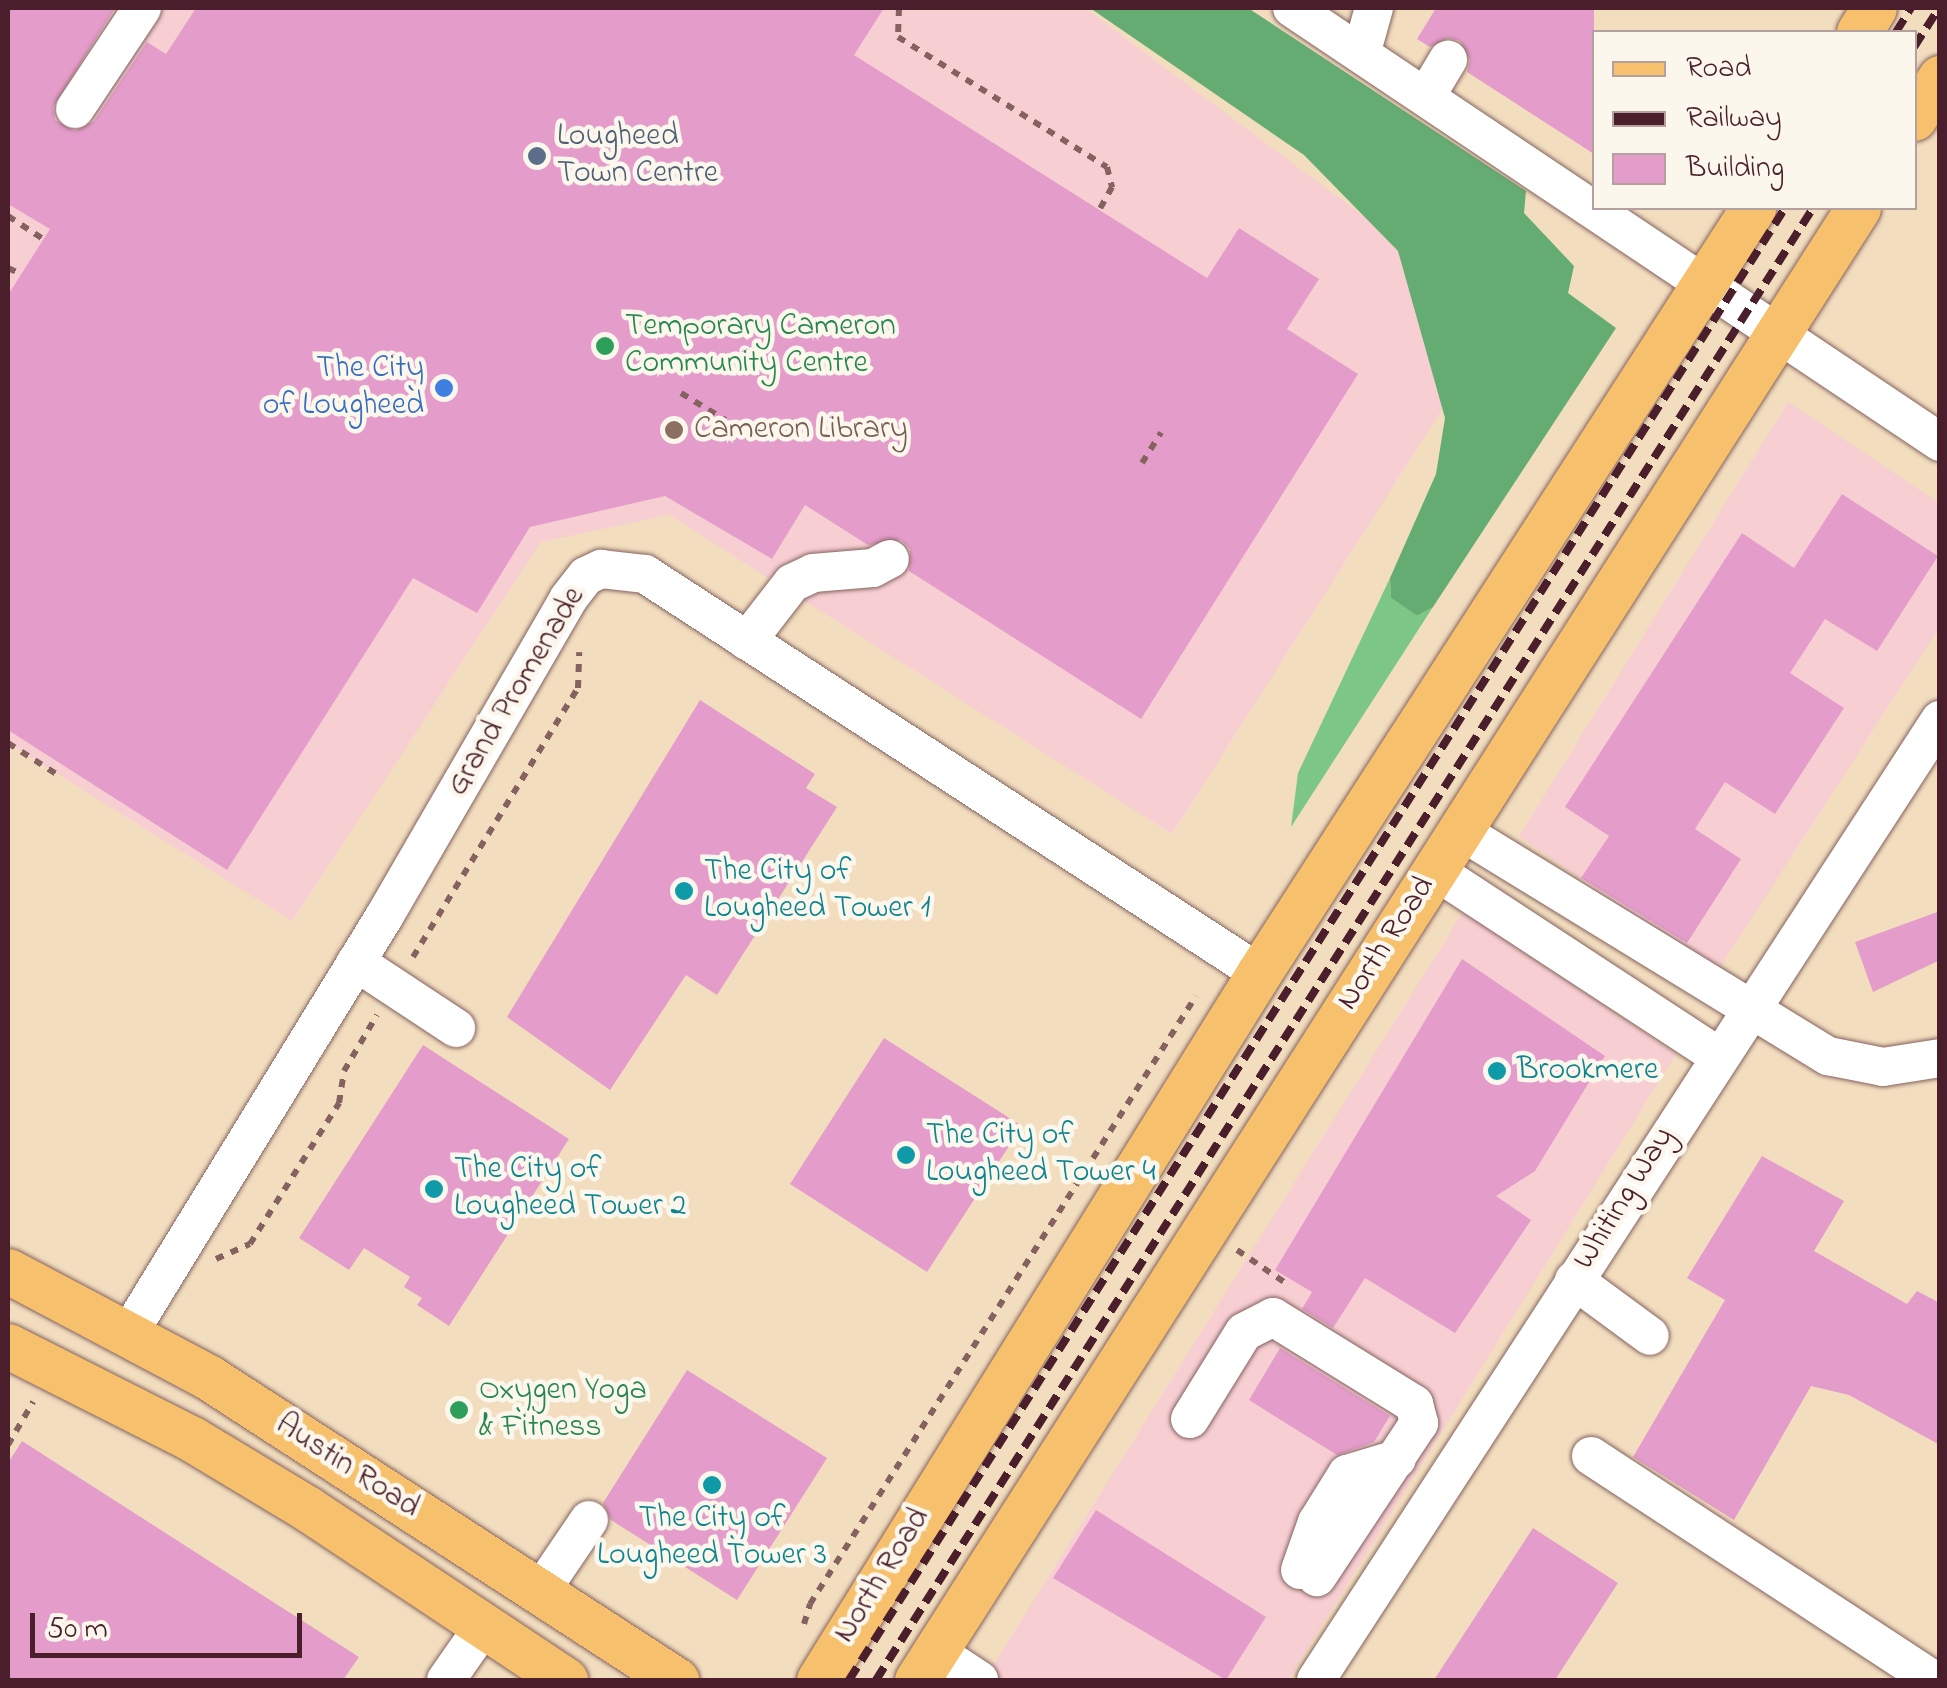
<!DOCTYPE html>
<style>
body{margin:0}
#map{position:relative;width:1947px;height:1688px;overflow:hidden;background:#f2debf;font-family:"Indie Flower",sans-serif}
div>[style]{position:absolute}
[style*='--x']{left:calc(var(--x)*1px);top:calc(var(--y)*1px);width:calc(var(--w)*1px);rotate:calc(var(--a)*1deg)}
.built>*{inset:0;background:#f7cfd3}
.green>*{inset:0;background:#7cc786}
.forest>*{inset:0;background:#65ac73}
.building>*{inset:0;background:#e49dca}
.path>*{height:6px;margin-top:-3px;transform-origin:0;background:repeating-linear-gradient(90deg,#85625f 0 8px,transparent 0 16px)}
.roads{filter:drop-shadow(0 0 2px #85625f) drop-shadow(0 0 2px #85625f)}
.minor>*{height:38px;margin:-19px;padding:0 19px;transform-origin:19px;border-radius:19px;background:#fff}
.major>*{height:45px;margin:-22.5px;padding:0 22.5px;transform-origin:22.5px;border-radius:22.5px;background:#f7c06c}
.rail>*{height:8px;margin-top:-4px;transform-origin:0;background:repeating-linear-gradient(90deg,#4a1f2b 0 15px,transparent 0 23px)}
.dots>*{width:28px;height:28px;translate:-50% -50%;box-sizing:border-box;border:5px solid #fbf7ec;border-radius:50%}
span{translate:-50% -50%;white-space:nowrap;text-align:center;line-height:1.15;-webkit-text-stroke:9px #fbf7ec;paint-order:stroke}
.service-label{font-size:32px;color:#4e5e75}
.left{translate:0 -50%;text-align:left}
.leisure-label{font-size:32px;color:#27864d}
.shop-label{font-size:32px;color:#366cbe}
.right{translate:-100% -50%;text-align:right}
.education-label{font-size:32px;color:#785e54}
.street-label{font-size:32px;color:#4a1f2b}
.culture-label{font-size:32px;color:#0d838f}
.frame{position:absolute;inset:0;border:10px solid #4a1f2b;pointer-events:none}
.legend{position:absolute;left:1592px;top:30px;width:325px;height:180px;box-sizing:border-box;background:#fbf7ec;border:2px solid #b4a19f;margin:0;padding:12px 18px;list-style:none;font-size:30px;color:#4a1f2b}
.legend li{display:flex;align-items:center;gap:20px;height:50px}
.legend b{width:50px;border:2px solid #b4a19f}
.scale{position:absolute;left:30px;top:1613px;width:272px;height:45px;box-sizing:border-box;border:5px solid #4a1f2b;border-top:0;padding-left:12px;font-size:30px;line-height:35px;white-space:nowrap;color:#4a1f2b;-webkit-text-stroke:8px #fbf7ec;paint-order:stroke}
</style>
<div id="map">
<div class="built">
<div style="clip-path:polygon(8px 8px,1085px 8px,1405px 247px,1448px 400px,1172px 834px,669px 515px,541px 542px,292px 921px,8px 743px)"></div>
<div style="clip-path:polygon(1788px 402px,1939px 503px,1939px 628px,1717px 972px,1519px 836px)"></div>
<div style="clip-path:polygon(1463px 912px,1676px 1054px,1288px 1680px,984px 1680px)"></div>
</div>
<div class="green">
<div style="clip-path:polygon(1390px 578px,1391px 598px,1417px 616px,1433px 607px,1291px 827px,1298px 773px)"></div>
</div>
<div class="forest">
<div style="clip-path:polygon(1090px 8px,1248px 8px,1526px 191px,1524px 213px,1574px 266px,1568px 293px,1616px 328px,1433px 607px,1417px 616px,1391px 598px,1390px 578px,1436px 474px,1445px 418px,1398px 251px,1304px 155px)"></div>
</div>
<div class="building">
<div style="clip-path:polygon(8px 8px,115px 8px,53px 107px,55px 120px,75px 131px,94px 121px,147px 42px,166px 54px,196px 8px,884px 8px,854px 55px,1207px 278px,1239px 228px,1319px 279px,1287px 329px,1358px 374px,1141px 719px,909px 571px,910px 549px,901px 540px,868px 545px,805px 505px,772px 559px,665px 496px,530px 527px,477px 613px,413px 578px,227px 870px,8px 730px,8px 295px,50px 229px,8px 204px)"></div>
<div style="clip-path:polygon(1436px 8px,1594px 8px,1594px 154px,1467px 72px,1470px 60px,1460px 41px,1448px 38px,1430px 47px,1417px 39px)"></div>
<div style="clip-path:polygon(1842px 494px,1938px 556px,1877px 651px,1825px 619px,1790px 673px,1844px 708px,1775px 814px,1725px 782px,1695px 829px,1741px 859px,1687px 943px,1581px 878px,1609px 836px,1565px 807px,1742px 533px,1794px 568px)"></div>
<div style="clip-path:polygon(700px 700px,815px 774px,806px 788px,837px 807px,717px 995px,686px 975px,610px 1090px,507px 1017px)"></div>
<div style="clip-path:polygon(1940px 911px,1940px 960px,1873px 992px,1855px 942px)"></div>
<div style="clip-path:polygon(1462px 959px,1605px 1056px,1535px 1171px,1496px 1196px,1531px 1220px,1455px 1333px,1365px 1278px,1333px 1328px,1302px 1309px,1312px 1292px,1275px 1270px)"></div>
<div style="clip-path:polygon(884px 1038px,1022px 1126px,927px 1272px,790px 1184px)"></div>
<div style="clip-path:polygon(423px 1045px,569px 1139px,449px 1326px,417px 1305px,422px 1298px,404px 1287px,410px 1277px,364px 1248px,349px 1270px,299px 1238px)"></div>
<div style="clip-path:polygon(1762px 1156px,1844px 1201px,1814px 1251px,1907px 1304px,1917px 1291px,1940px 1303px,1940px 1445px,1849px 1395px,1811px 1386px,1734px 1520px,1633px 1457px,1725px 1300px,1687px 1278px)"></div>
<div style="clip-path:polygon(1280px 1348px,1390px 1416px,1374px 1442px,1337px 1455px,1249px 1400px)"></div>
<div style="clip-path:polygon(687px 1370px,827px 1458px,737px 1600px,611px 1520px,603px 1503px)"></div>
<div style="clip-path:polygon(22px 1441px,359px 1657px,343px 1680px,8px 1680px,8px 1463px)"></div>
<div style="clip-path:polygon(1096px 1510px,1266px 1617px,1226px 1680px,1053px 1578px)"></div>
<div style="clip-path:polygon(1533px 1528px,1618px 1583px,1555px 1680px,1434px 1680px)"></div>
</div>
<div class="path">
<div style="--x:899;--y:8;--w:29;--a:92"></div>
<div style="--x:898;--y:37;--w:246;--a:31.9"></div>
<div style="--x:1107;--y:167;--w:21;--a:76"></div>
<div style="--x:1112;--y:187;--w:25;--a:119"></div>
<div style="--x:8;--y:216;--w:42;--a:33.3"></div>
<div style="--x:8;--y:268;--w:14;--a:25"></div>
<div style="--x:681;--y:393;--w:52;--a:31.5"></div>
<div style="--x:1142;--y:463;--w:36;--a:-58"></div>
<div style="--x:8;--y:743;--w:63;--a:32.7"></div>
<div style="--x:413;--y:957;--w:316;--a:-58.5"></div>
<div style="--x:578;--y:688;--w:36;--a:-88"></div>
<div style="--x:1237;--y:1250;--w:57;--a:34.2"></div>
<div style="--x:216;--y:1259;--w:37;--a:-24"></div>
<div style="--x:250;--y:1244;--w:167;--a:-57.7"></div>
<div style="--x:339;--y:1103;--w:32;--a:-81"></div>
<div style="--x:344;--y:1071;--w:65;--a:-59.5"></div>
<div style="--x:8;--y:1445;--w:50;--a:-59.8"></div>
<div style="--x:804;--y:1624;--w:21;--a:-73"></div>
<div style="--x:810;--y:1604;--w:720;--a:-57.59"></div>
</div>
<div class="roads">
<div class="minor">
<div style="--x:1292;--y:8;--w:780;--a:33.81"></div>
<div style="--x:1362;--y:51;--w:45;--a:-74.4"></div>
<div style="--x:1428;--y:93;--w:39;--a:-59"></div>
<div style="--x:75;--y:109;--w:121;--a:-56.4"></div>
<div style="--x:747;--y:641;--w:73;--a:-52.2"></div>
<div style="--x:792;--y:583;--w:23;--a:-25"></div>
<div style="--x:813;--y:573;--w:60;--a:-4.8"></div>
<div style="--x:873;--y:568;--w:19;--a:-28"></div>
<div style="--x:1459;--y:830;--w:433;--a:31.5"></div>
<div style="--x:1828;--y:1056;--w:56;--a:11.3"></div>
<div style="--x:1883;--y:1067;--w:58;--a:-9"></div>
<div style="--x:1434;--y:870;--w:338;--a:33.2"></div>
<div style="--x:356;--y:962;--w:120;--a:33.4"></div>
<div style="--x:1574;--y:1280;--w:94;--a:36.4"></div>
<div style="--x:129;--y:1333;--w:488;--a:-58.5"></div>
<div style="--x:384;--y:917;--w:367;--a:-59.9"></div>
<div style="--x:568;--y:599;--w:29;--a:-52"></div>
<div style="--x:586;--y:576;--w:17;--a:-25"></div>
<div style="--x:601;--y:569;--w:44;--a:6.5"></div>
<div style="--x:645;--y:574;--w:732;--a:33.02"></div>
<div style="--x:1190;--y:1419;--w:102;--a:-58.2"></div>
<div style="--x:1244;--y:1332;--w:33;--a:-27"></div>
<div style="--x:1273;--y:1317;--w:166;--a:31.7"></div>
<div style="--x:1414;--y:1404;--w:20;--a:75"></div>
<div style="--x:1419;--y:1423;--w:185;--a:123.5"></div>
<div style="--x:1591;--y:1456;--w:409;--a:33.2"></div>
<div style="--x:1300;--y:1570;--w:51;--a:-70.5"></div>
<div style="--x:1317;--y:1522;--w:57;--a:-58"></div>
<div style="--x:1347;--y:1474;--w:52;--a:-16.7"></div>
<div style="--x:540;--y:1592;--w:87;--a:-55.8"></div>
<div style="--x:935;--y:1651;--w:53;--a:33.4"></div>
<div style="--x:446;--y:1680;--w:65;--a:-55.1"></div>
<div style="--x:1316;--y:1680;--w:1145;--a:-56.98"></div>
</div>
<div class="major">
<div style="--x:1859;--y:32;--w:28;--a:-58"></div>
<div style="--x:1914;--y:118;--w:48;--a:-57"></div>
<div style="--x:8;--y:1271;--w:226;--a:27.9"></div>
<div style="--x:208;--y:1377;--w:558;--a:32.92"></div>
<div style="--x:8;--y:1346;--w:206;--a:26.8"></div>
<div style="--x:192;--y:1439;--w:135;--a:31.1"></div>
<div style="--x:308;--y:1509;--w:309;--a:33.6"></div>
<div style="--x:819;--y:1680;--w:833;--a:-58.1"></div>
<div style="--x:1259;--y:973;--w:911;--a:-57.15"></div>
<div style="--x:917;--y:1680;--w:1747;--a:-57.41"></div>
</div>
</div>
<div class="rail">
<div style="--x:1896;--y:32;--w:28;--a:-58"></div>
<div style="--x:1914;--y:47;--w:46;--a:-57.3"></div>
<div style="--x:849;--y:1680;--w:1744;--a:-57.55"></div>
<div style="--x:876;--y:1680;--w:1745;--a:-57.52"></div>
</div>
<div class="dots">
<div style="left:537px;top:156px;background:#5c6f8a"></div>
<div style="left:605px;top:346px;background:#2e9e5b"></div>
<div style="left:444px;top:388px;background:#3f7fe0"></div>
<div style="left:674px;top:430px;background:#8d6e63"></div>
<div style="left:684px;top:891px;background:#0f9aa8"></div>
<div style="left:1497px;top:1071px;background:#0f9aa8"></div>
<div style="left:906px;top:1155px;background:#0f9aa8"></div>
<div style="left:434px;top:1189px;background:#0f9aa8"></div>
<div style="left:459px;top:1410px;background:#2e9e5b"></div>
<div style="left:712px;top:1485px;background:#0f9aa8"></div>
</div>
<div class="service-label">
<span class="left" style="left:557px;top:156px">Lougheed<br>Town Centre</span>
</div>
<div class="leisure-label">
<span class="left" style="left:625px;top:346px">Temporary Cameron<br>Community Centre</span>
<span class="left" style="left:479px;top:1410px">Oxygen Yoga<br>&amp; Fitness</span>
</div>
<div class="shop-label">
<span class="right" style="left:424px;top:388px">The City<br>of Lougheed</span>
</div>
<div class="education-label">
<span class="left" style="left:694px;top:430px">Cameron Library</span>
</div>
<div class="street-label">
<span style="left:517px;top:692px;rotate:-59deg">Grand Promenade</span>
<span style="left:1387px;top:944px;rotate:-57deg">North Road</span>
<span style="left:1625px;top:1199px;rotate:-58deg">Whiting Way</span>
<span style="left:347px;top:1467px;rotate:33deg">Austin Road</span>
<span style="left:883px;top:1576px;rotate:-58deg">North Road</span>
</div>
<div class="culture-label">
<span class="left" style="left:704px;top:891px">The City of<br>Lougheed Tower 1</span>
<span class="left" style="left:1517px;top:1071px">Brookmere</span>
<span class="left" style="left:926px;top:1155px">The City of<br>Lougheed Tower 4</span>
<span class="left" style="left:454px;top:1189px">The City of<br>Lougheed Tower 2</span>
<span style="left:712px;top:1538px">The City of<br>Lougheed Tower 3</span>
</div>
<div class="frame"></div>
<ul class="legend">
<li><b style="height:12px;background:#f7c06c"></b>Road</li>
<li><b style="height:12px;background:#4a1f2b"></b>Railway</li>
<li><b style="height:28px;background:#e49dca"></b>Building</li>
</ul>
<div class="scale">50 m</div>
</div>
